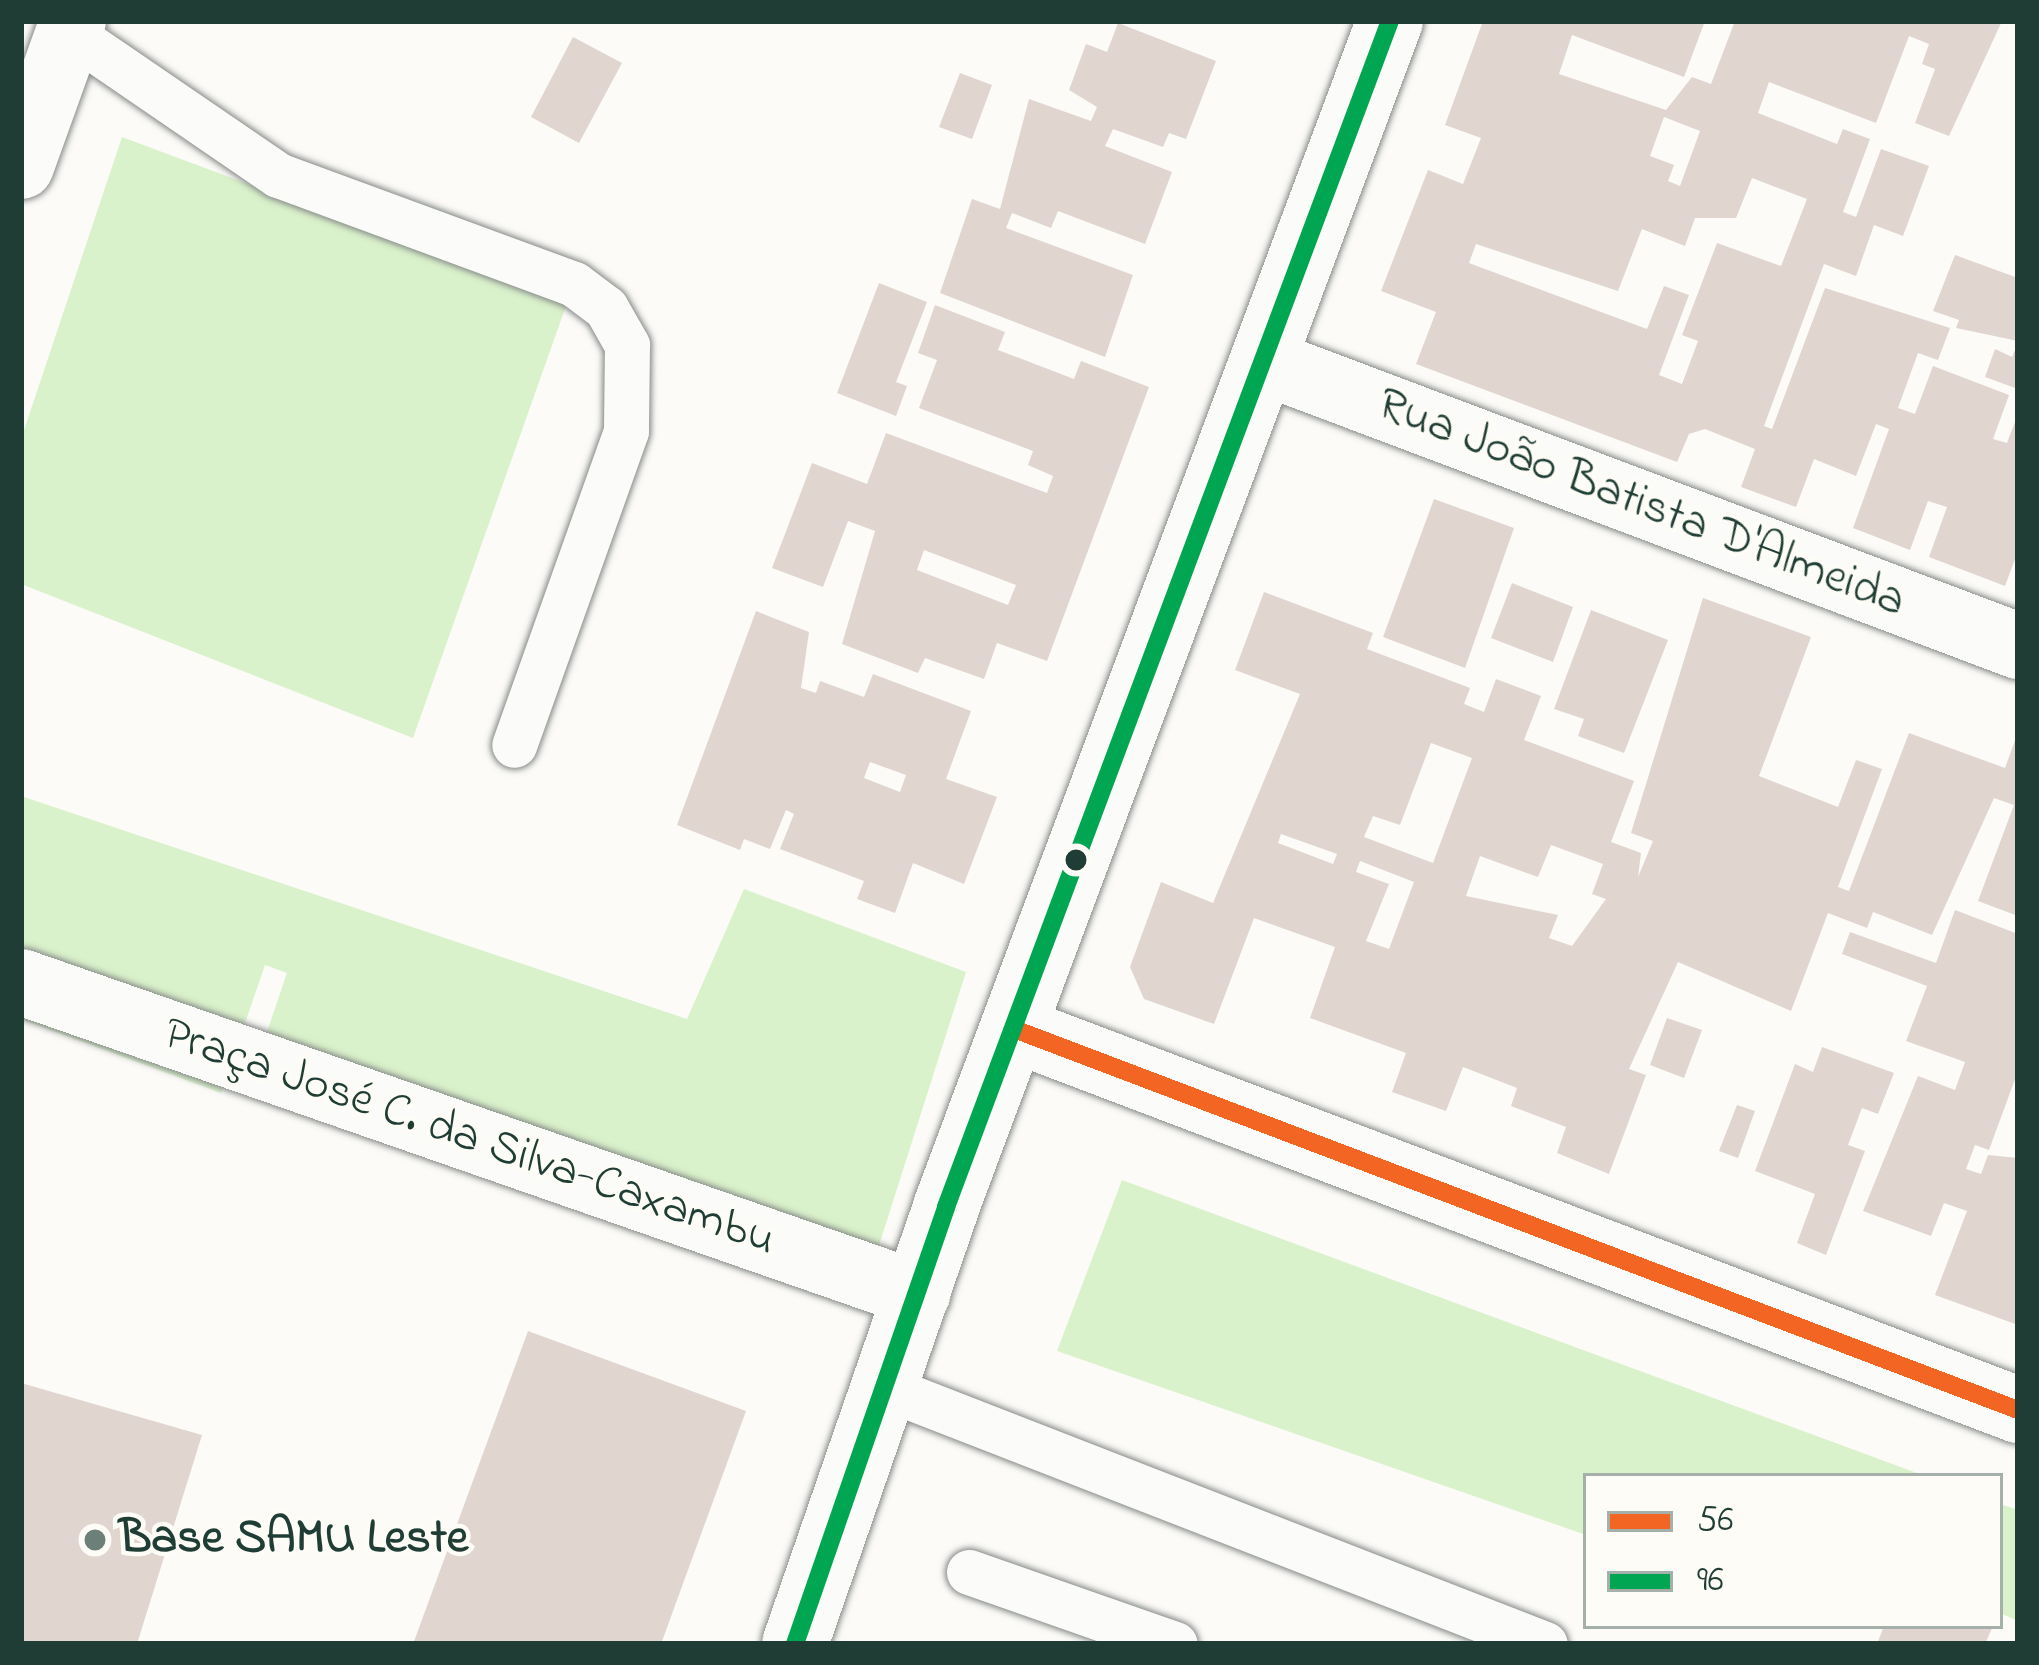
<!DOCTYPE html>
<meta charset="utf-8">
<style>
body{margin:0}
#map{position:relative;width:2039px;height:1665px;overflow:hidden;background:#fcfbf8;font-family:"Indie Flower",sans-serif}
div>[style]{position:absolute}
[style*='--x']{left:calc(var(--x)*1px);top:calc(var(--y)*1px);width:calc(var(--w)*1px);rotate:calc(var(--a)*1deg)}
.green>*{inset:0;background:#daf2cb}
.building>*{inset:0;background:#e0d5cf}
.roads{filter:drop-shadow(0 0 3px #888d8a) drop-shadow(0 0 3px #888d8a)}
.service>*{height:45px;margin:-22.5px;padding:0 22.5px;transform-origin:22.5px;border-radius:22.5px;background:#fbfbf9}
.pedestrian>*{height:66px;margin:-33px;padding:0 33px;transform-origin:33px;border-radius:33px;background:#fbfbf9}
.minor>*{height:66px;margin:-33px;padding:0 33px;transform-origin:33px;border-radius:33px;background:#fbfbf9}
.bus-1>*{height:18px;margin:-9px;padding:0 9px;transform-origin:9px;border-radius:9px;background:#f26522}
.bus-2>*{height:18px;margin:-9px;padding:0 9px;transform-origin:9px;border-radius:9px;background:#00a651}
.dots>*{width:33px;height:33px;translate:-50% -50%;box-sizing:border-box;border:6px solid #fdfcf7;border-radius:50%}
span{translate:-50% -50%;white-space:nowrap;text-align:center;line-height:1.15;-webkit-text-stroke:9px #fdfcf7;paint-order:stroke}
.street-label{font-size:48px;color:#1f3d34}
.poi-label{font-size:48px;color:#1f3d34;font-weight:700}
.left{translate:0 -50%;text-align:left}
.frame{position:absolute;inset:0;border:24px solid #1f3d34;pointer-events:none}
.legend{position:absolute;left:1583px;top:1473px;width:420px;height:156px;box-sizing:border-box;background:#fdfcf7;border:3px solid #a4b0a9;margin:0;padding:15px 21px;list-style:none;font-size:36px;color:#1f3d34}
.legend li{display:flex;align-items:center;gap:24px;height:60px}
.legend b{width:60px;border:3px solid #a4b0a9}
</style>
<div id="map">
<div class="green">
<div style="clip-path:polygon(122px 137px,567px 303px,413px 738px,21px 584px,21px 439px)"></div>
<div style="clip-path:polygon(21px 796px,687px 1019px,744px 889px,966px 972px,875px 1258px,259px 1055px,287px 973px,265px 965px,221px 1093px,21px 1019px)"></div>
<div style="clip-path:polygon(1122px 1180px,1925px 1476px,1586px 1476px,1586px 1535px,1057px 1351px)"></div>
<div style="clip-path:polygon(2000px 1504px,2018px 1510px,2018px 1621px,2000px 1613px)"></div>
</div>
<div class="building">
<div style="clip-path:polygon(evenodd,1483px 21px,1705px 21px,1684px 77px,1572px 35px,1559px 74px,1666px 110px,1692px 77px,1711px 84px,1735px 21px,2002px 21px,1949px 136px,1915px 123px,1935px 69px,1922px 64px,1929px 44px,1909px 36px,1876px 123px,1769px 82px,1758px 113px,1837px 144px,1843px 129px,1870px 139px,1843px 212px,1856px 217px,1881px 149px,1929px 166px,1903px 236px,1874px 225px,1856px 276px,1824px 264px,1764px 426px,1772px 429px,1825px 288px,1950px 328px,1938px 360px,1918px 353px,1898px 408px,1915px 414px,1933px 366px,2009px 395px,1993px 439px,2007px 443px,2018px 414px,2018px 551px,2005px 586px,1929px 557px,1947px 507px,1928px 501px,1910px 550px,1853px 528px,1889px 429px,1876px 424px,1856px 476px,1814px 459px,1796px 507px,1741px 487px,1755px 449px,1705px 429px,1689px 434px,1677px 462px,1416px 364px,1436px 312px,1381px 291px,1428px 170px,1463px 184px,1481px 138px,1445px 125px,1483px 21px,1664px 117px,1700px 131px,1680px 186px,1668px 181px,1674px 165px,1650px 156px,1664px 117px,1483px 21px,1752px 178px,1807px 199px,1781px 266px,1717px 243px,1682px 335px,1698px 341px,1682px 384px,1659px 375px,1689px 295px,1664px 286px,1647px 329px,1469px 263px,1476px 244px,1618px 291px,1642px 229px,1685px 246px,1695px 218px,1736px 218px,1752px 178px)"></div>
<div style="clip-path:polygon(1118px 23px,1216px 61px,1186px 139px,1169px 133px,1163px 147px,1113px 129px,1105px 146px,1172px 172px,1145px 244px,1058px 211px,1051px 228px,1012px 213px,1006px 228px,1133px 275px,1105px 357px,940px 293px,972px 199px,1000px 209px,1029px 99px,1091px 121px,1097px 107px,1069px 90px,1086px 44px,1107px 52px)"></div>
<div style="clip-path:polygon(573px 37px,622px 63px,579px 143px,531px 117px)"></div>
<div style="clip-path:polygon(960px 73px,992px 85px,972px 139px,939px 127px)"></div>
<div style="clip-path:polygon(1955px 255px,2018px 278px,2018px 341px,1956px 328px,1959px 320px,1933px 311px)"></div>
<div style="clip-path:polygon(879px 283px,927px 302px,896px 382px,907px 386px,896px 416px,837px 393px)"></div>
<div style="clip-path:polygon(evenodd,935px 305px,1005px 332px,998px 350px,1074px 379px,1081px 361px,1149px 387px,1047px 661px,997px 643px,984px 679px,925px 658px,918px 673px,842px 644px,875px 531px,848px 521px,823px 587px,772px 568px,812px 463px,867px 484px,886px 433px,1047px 493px,1053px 476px,1028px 465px,1033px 451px,919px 408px,937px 360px,918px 353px,935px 305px,924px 550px,1016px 585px,1008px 605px,917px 570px,924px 550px)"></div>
<div style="clip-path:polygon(2018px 343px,2018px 389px,1985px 377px,1995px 349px,2012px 357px)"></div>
<div style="clip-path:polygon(1434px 499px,1514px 528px,1465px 668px,1383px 637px)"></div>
<div style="clip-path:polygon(1512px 583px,1573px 607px,1553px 662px,1491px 638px)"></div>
<div style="clip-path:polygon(evenodd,1264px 592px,1373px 633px,1367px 649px,1470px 688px,1464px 704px,1484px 712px,1496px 679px,1541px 696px,1524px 740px,1634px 781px,1611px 842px,1641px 853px,1638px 877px,1653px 841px,1631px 833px,1703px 598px,1811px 637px,1759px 776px,1838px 807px,1856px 760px,1882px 769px,1838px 887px,1849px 891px,1909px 733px,2005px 768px,2017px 735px,2018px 916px,1978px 901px,2014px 805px,1994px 798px,1932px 935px,1873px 912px,1867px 928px,1828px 913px,1791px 1011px,1678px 962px,1629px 1069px,1646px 1075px,1609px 1174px,1557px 1153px,1566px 1127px,1511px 1106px,1517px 1088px,1463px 1067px,1446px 1111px,1392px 1092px,1406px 1053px,1310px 1018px,1335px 947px,1254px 918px,1214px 1024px,1144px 999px,1130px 967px,1161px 882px,1213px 903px,1300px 694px,1235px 670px,1264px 592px,1431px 743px,1472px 758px,1433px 863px,1364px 837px,1373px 816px,1400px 825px,1431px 743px,1264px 592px,1281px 834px,1337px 854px,1333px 864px,1278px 843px,1281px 834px,1264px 592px,1551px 845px,1603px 864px,1592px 894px,1606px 899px,1572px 946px,1549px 938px,1558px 915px,1466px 896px,1480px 856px,1538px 877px,1551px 845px,1264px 592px,1360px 861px,1414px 882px,1389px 949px,1366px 941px,1389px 884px,1356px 872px,1360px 861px)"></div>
<div style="clip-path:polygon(1591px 610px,1668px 640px,1624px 753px,1578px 736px,1584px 719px,1554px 709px)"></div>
<div style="clip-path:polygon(evenodd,756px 611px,809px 632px,801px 688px,816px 693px,820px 681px,864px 697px,873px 674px,971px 711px,946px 779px,997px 797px,964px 884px,913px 863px,895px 913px,857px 899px,864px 881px,780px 849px,794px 814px,786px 810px,770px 849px,744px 839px,740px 850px,677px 825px,756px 611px,870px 762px,906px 775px,900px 792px,864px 778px,870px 762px)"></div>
<div style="clip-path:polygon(1955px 910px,2018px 934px,2018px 1071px,1989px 1150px,1975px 1145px,1966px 1169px,1981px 1174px,1988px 1155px,2018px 1158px,2018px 1325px,1935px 1295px,1967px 1211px,1944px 1203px,1931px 1236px,1863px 1211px,1918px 1076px,1955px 1090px,1965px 1062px,1906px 1041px,1927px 986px,1842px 954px,1850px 932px,1936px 963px)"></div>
<div style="clip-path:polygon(1667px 1018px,1702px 1030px,1684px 1078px,1650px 1065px)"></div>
<div style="clip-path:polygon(1822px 1047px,1894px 1073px,1878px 1114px,1862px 1108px,1848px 1145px,1865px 1151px,1826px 1255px,1797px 1243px,1815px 1194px,1755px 1171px,1795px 1064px,1813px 1072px)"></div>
<div style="clip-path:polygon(1737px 1105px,1755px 1111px,1738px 1158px,1719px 1151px)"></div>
<div style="clip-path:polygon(528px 1331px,746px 1411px,661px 1644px,413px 1644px)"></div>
<div style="clip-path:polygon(21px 1383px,202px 1435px,137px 1644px,21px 1644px)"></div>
<div style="clip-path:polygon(1884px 1626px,1993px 1626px,1985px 1644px,1877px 1644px)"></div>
</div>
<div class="roads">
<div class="service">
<div style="--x:69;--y:32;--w:253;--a:34.4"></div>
<div style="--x:278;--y:175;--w:315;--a:20.2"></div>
<div style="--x:574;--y:284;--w:40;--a:37"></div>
<div style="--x:606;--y:308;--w:43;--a:60.4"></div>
<div style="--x:627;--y:345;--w:86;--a:90.7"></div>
<div style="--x:626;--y:431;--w:333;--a:109.6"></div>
<div style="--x:884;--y:1387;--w:709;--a:21.25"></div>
<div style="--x:969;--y:1572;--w:218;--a:19.3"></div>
</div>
<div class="pedestrian">
<div style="--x:21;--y:982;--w:949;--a:19.2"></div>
</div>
<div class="minor">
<div style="--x:21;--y:166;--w:154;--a:-70.3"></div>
<div style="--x:1265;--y:362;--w:805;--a:20.66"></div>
<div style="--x:1014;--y:1029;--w:1074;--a:20.78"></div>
<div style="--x:795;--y:1644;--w:462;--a:-70.9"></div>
<div style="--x:946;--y:1207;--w:1266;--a:-69.48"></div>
</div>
</div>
<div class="bus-1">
<div style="--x:1014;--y:1029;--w:1074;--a:20.78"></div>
</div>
<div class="bus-2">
<div style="--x:795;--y:1644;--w:462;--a:-70.9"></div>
<div style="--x:946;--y:1207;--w:1266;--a:-69.48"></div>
</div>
<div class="dots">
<div style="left:1076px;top:860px;background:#1f3d34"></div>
<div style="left:95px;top:1540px;background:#6c8079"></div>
</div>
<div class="street-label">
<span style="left:1641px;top:504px;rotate:21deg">Rua João Batista D'Almeida</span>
<span style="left:469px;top:1138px;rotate:19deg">Praça José C. da Silva-Caxambu</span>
</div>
<div class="poi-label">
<span class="left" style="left:119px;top:1540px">Base SAMU Leste</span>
</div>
<div class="frame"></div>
<ul class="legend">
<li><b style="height:15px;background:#f26522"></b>56</li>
<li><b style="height:15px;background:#00a651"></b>96</li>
</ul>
</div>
